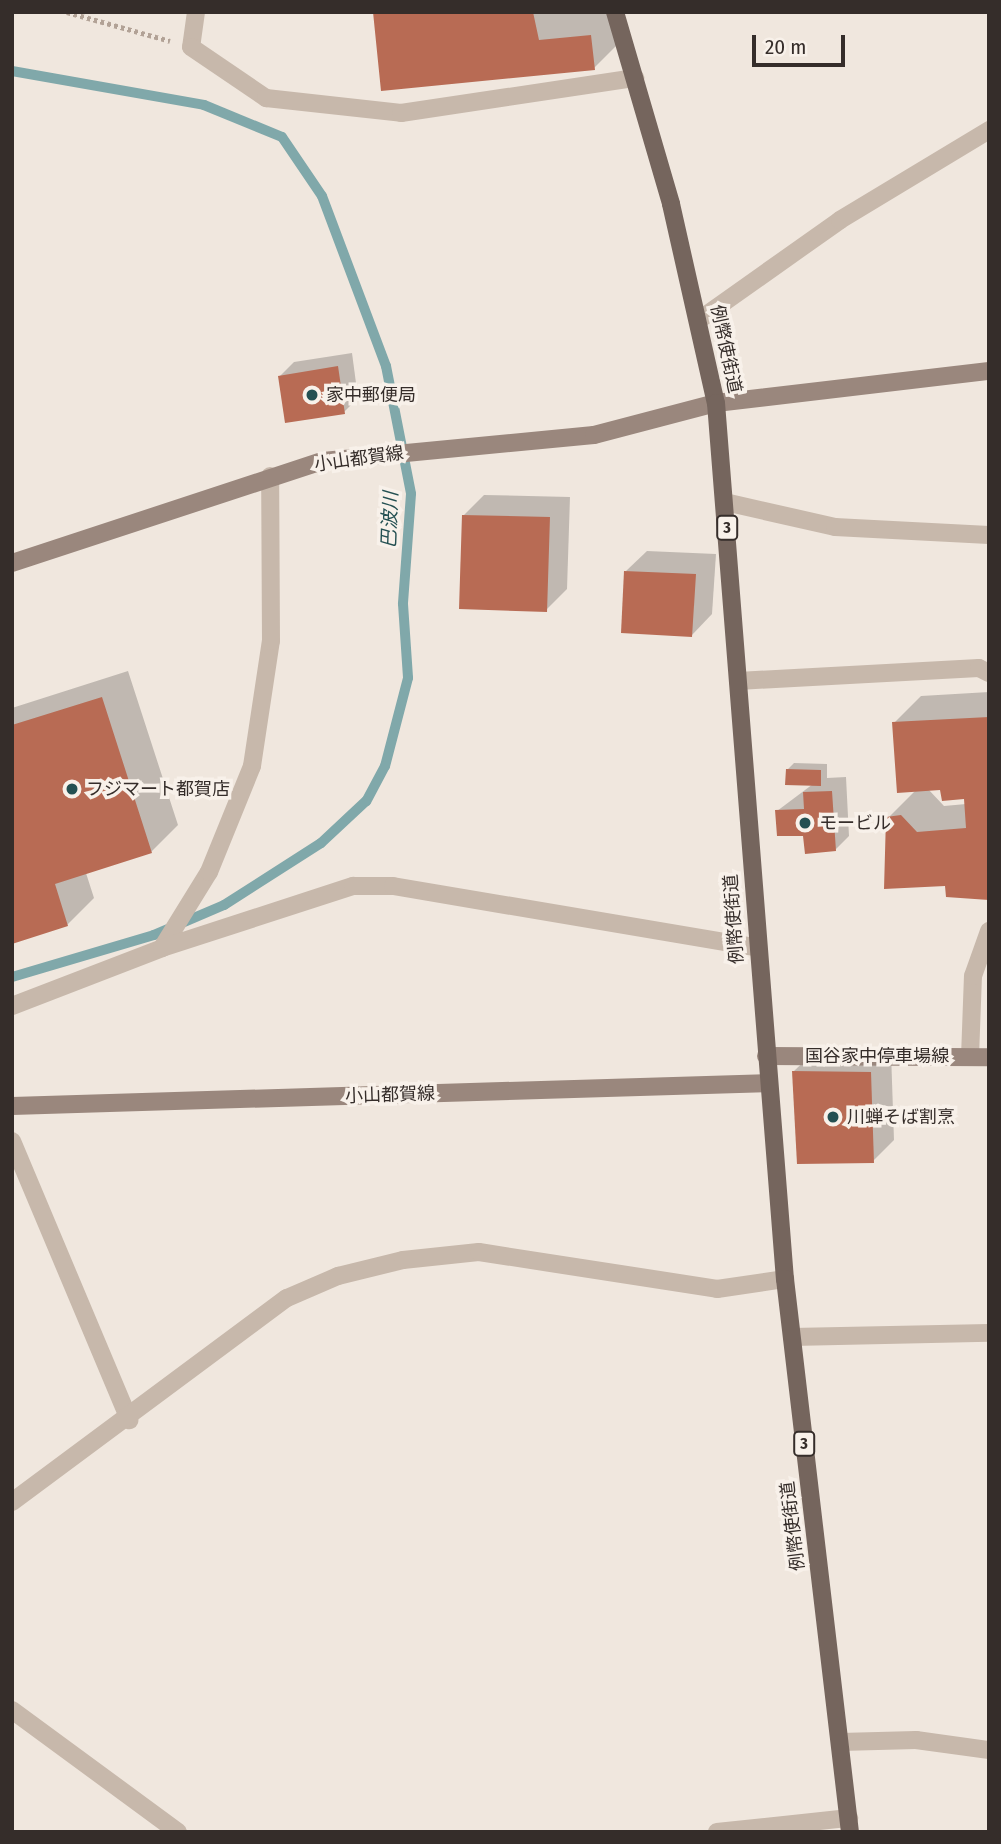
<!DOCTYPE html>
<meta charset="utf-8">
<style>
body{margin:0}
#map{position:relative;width:1001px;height:1844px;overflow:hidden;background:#f0e7de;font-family:"Fira Sans Condensed","Noto Sans JP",sans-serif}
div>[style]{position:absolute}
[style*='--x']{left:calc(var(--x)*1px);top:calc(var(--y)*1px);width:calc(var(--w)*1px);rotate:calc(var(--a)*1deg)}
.shadow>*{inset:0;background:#0003}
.stream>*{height:10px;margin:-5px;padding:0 5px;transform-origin:5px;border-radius:5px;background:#80a8aa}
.building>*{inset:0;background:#b86b54}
.path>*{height:4.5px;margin-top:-2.25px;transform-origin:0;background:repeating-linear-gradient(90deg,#b2a296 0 3.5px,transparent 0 7px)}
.street>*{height:18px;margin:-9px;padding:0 9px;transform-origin:9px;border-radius:9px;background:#c7b8ab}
.secondary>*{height:18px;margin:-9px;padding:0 9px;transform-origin:9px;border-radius:9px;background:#9a877d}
.primary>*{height:18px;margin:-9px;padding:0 9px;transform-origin:9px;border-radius:9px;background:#75655d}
.dots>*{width:19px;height:19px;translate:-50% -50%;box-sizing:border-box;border:4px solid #f8f1ea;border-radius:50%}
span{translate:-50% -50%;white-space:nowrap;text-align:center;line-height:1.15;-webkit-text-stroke:7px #f8f1ea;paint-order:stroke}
.shield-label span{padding:2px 5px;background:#f8f1ea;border:2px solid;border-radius:5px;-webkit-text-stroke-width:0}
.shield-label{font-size:16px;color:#352d2a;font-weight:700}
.street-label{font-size:18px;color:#352d2a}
.poi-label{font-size:18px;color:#352d2a}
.left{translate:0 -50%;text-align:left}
.water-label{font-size:19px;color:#245052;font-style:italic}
.frame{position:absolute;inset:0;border:14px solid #352d2a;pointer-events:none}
.scale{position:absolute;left:752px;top:35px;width:93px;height:32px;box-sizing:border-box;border:4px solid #352d2a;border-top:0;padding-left:9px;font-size:21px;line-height:24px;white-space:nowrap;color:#352d2a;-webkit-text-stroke:5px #f8f1ea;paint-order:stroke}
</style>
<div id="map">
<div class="shadow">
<div style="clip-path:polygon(375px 12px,618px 12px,621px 41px,594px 68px)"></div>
<div style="clip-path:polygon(352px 353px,358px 398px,344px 412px,280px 376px,294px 362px)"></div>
<div style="clip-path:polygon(484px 495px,570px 497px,567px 589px,546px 610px,463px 516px)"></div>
<div style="clip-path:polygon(647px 551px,716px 554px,712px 614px,692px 635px,626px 571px)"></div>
<div style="clip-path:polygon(128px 671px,178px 825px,151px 852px,86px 873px,94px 898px,67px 925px,12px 942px,12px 708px)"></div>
<div style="clip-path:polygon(evenodd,989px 692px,989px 898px,947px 884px,888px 818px,916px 790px,894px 723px,921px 696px,989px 692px,942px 788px,966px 798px,966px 804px,944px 806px,928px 789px,942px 788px)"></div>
<div style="clip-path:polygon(794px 763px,827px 764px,827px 778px,846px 777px,849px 836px,835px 850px,777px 811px,813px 784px,787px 770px)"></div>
<div style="clip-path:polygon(815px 1051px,891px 1052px,894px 1140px,873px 1161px,794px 1071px)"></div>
</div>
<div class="stream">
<div style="--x:12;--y:71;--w:195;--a:10"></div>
<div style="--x:204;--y:105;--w:84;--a:22.3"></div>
<div style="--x:282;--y:137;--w:71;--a:55.9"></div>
<div style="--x:322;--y:196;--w:182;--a:69.4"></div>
<div style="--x:386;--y:366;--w:130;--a:78.9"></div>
<div style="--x:411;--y:494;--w:110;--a:94.2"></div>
<div style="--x:403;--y:604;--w:74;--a:86.1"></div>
<div style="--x:408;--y:678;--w:91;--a:104.6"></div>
<div style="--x:385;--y:766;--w:40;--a:118"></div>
<div style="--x:366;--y:801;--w:62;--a:137"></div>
<div style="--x:321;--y:843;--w:115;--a:147.4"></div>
<div style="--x:224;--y:905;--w:76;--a:156.8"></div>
<div style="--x:154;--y:935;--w:148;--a:163.5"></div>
</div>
<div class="building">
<div style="clip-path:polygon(373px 12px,533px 12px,539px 40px,591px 35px,595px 70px,381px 91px)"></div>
<div style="clip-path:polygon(338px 366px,345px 414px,285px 423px,278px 376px)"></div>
<div style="clip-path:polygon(462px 515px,550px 517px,547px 612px,459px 609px)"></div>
<div style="clip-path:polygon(624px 571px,696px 574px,692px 637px,621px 633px)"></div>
<div style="clip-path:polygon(102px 697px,152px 853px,55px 884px,68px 926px,12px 944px,12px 725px)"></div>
<div style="clip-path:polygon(989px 717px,989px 900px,946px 897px,945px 886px,884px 889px,886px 817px,901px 815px,917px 832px,966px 828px,964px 799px,942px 801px,940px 790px,897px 793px,892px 722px)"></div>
<div style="clip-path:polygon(786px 769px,821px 770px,821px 786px,785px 785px)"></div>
<div style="clip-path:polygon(832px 791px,836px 851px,805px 854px,803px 836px,777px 836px,775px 810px,804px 809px,803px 792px)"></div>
<div style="clip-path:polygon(792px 1071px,871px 1072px,874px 1163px,797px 1164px)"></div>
</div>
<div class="path">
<div style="--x:67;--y:12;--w:107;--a:15.7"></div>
</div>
<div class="street">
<div style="--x:196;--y:12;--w:35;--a:98"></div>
<div style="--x:191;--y:47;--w:91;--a:34.2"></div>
<div style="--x:266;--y:98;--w:136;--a:6.3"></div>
<div style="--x:401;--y:113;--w:237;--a:-8.5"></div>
<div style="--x:699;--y:320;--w:173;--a:-35.3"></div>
<div style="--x:840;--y:220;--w:174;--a:-31.1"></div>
<div style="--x:725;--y:502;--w:113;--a:12.8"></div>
<div style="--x:835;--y:527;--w:154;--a:3"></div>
<div style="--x:738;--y:681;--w:241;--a:-3.1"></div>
<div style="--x:979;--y:668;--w:11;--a:27"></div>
<div style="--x:162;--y:948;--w:89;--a:-58.3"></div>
<div style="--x:209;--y:872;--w:114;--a:-67.9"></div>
<div style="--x:252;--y:766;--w:126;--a:-81.4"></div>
<div style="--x:271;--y:641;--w:165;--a:-90.3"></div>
<div style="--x:12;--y:1006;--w:161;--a:-21.1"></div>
<div style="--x:162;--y:948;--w:201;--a:-18"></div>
<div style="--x:353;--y:886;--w:40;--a:0"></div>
<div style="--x:393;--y:886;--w:370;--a:9.6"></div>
<div style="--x:970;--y:1057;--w:81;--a:-87.9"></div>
<div style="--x:973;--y:976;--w:48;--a:-70.4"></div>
<div style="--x:12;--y:1141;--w:303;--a:67.2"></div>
<div style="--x:792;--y:1337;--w:197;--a:-1.2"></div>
<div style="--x:12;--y:1502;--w:342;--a:-36.6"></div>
<div style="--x:287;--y:1298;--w:56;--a:-23.3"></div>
<div style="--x:338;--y:1276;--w:67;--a:-13.8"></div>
<div style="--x:403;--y:1260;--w:76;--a:-6"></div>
<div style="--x:479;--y:1252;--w:241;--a:8.8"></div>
<div style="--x:717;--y:1289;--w:69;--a:-8.4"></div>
<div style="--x:12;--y:1710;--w:206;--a:36.3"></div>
<div style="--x:840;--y:1742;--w:76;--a:-1.5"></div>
<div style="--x:916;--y:1740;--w:74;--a:7.8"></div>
<div style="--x:717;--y:1832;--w:133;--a:-6.1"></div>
</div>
<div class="secondary">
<div style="--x:12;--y:563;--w:327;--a:-18.2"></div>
<div style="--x:323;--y:461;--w:272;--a:-5.5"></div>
<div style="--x:594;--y:435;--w:126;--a:-14.7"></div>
<div style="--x:716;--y:403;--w:275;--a:-6.7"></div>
<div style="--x:766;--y:1056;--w:223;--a:0.3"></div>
<div style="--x:12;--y:1106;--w:755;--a:-1.74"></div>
</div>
<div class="primary">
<div style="--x:615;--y:12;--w:200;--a:73.7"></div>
<div style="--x:671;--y:204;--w:204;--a:77.3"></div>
<div style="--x:716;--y:403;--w:879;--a:85.5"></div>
<div style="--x:785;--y:1279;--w:557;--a:83.3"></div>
</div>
<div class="dots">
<div style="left:312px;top:395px;background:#245052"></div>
<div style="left:72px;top:789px;background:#245052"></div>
<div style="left:805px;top:823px;background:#245052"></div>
<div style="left:833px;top:1117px;background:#245052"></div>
</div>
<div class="shield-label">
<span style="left:727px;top:528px">3</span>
<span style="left:804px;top:1444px">3</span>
</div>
<div class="street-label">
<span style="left:726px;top:349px;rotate:78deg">例幣使街道</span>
<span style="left:359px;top:459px;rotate:-8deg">小山都賀線</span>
<span style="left:734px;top:919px;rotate:-94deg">例幣使街道</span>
<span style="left:877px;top:1056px">国谷家中停車場線</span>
<span style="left:390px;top:1095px;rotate:-2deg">小山都賀線</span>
<span style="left:793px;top:1526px;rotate:-97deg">例幣使街道</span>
</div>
<div class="poi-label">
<span class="left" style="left:326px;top:395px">家中郵便局</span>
<span class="left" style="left:86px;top:789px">フジマート都賀店</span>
<span class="left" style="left:819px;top:823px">モービル</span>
<span class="left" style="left:847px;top:1117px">川蝉そば割烹</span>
</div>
<div class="water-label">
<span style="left:390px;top:520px;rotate:-88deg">巴波川</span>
</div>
<div class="frame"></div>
<div class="scale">20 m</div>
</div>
